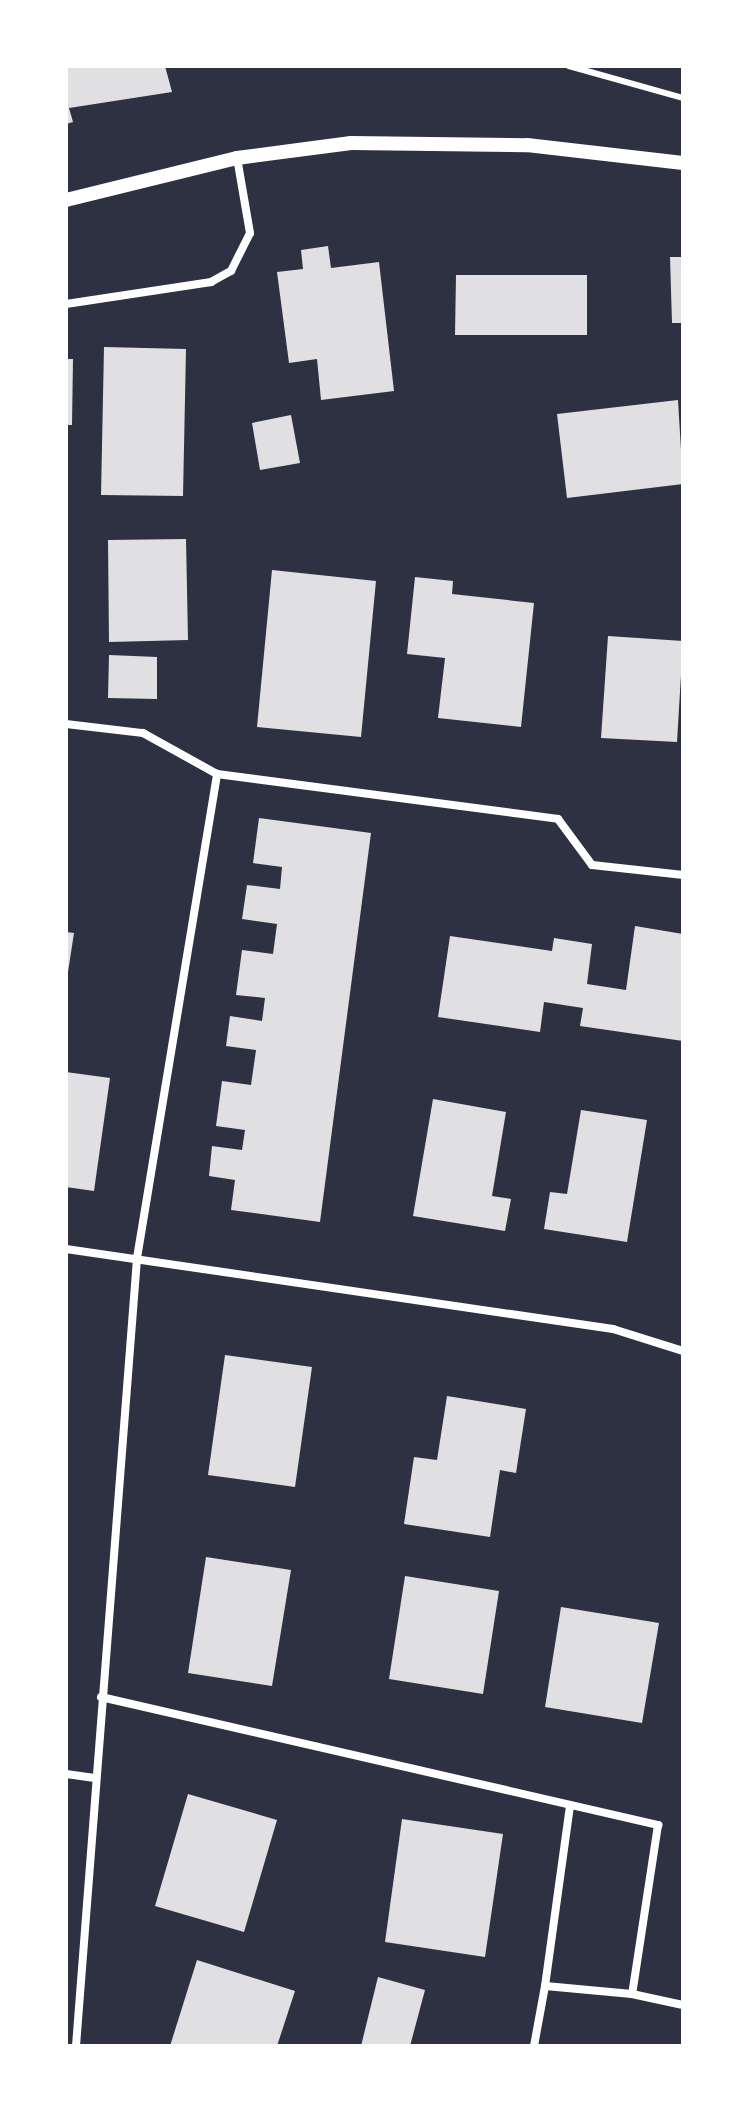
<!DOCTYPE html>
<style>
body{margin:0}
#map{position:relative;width:749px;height:2112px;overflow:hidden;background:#2d3142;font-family:"Varela Round",sans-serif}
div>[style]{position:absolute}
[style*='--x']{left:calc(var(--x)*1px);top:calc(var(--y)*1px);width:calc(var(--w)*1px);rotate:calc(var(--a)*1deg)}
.building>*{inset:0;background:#e0e0e3}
.service>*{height:6px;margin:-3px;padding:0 3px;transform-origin:3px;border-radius:3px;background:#fff}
.minor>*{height:8px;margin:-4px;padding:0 4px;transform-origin:4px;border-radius:4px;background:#fff}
.tertiary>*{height:14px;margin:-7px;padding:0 7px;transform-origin:7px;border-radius:7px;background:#fff}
span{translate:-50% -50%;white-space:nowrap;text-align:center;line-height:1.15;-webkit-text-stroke:8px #fff;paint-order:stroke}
.frame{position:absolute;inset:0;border:68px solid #fff;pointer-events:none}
</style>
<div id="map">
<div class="building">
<div style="clip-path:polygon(66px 66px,165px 66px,172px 92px,69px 108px,73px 122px,66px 124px)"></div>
<div style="clip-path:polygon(328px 246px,331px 268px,379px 262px,394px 391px,321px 400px,317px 359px,289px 363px,277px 272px,303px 269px,301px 250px)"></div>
<div style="clip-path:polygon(670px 257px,683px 257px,683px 323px,672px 323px)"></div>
<div style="clip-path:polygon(456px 275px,587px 275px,587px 335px,455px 335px)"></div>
<div style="clip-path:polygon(104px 347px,186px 349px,183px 496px,101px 495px)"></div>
<div style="clip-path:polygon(66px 359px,73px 359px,72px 425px,66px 425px)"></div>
<div style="clip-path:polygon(678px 400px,683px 484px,567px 498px,557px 414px)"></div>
<div style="clip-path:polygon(291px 415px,300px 463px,260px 470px,252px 423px)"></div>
<div style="clip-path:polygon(186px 539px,188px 640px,109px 642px,108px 540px)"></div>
<div style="clip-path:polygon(272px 570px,376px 581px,361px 737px,257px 727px)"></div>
<div style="clip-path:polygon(415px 577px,453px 581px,452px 594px,534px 603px,521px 727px,438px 718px,445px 658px,407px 654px)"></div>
<div style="clip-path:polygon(608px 636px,683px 641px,677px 742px,601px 738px)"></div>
<div style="clip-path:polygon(109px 655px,157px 657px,157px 699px,108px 698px)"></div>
<div style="clip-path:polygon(259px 818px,371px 833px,320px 1222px,231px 1210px,235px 1180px,209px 1176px,212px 1146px,242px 1150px,245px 1130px,216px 1126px,222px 1081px,251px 1085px,256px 1050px,226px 1046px,230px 1016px,262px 1021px,265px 998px,236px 995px,242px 950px,273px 954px,277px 924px,242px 919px,247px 885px,280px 889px,282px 867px,253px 863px)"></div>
<div style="clip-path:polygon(635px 926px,683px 934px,683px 1041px,580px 1026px,583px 1008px,544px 1002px,540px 1032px,438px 1017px,450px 936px,552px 951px,554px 938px,592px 944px,587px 984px,626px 990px)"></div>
<div style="clip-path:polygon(66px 932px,74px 933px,68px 972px,66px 971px)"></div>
<div style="clip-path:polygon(66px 1072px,110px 1078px,94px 1191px,66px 1187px)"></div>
<div style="clip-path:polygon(433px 1099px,506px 1112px,492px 1196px,511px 1199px,505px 1231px,413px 1216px)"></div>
<div style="clip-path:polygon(581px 1110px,647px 1120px,627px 1242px,544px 1229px,550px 1192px,567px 1194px)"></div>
<div style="clip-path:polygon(225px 1355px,312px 1367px,295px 1487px,208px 1475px)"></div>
<div style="clip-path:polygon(447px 1396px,526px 1409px,516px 1473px,500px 1470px,490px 1537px,404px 1524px,414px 1457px,437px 1460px)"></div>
<div style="clip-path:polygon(206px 1557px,291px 1570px,272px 1686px,188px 1673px)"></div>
<div style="clip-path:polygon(405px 1576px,499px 1591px,483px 1694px,389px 1679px)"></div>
<div style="clip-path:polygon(561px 1607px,659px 1623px,642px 1723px,545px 1707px)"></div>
<div style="clip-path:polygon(188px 1794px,277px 1820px,244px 1932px,155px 1906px)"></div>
<div style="clip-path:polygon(402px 1819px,503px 1834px,485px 1957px,385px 1942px)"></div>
<div style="clip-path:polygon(197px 1960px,295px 1991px,277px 2046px,170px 2046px)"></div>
<div style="clip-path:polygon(378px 1977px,425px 1990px,410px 2046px,361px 2046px)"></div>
</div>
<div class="service">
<div style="--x:569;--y:66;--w:118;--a:15.7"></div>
</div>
<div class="minor">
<div style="--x:66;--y:304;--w:147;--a:-8.6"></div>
<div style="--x:211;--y:282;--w:23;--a:-29"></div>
<div style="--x:231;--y:271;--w:42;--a:-63.4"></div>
<div style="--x:250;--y:233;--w:76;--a:-99.8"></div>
<div style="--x:66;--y:724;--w:78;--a:6.7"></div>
<div style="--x:143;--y:733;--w:85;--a:29"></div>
<div style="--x:66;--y:1249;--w:553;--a:8.32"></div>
<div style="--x:613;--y:1329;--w:73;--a:17.4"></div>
<div style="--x:101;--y:1697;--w:572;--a:12.94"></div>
<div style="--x:658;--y:1825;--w:171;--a:98.7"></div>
<div style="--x:632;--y:1994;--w:87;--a:-174.7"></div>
<div style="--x:545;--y:1986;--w:182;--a:-82.1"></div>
<div style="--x:66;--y:1774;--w:29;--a:8"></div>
<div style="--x:632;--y:1994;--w:52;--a:12.2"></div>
<div style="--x:76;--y:2046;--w:790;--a:-85.57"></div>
<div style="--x:137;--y:1258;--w:491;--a:-80.6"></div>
<div style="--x:217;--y:774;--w:344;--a:7.5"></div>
<div style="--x:558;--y:819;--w:57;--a:53.5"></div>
<div style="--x:592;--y:865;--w:92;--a:6.3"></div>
<div style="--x:534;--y:2046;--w:61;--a:-79.6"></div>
</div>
<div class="tertiary">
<div style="--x:66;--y:200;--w:176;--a:-13.8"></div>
<div style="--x:237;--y:158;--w:115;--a:-7.5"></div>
<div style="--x:351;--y:143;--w:176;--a:0.7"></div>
<div style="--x:527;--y:145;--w:157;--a:6.6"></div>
</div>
<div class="frame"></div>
</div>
